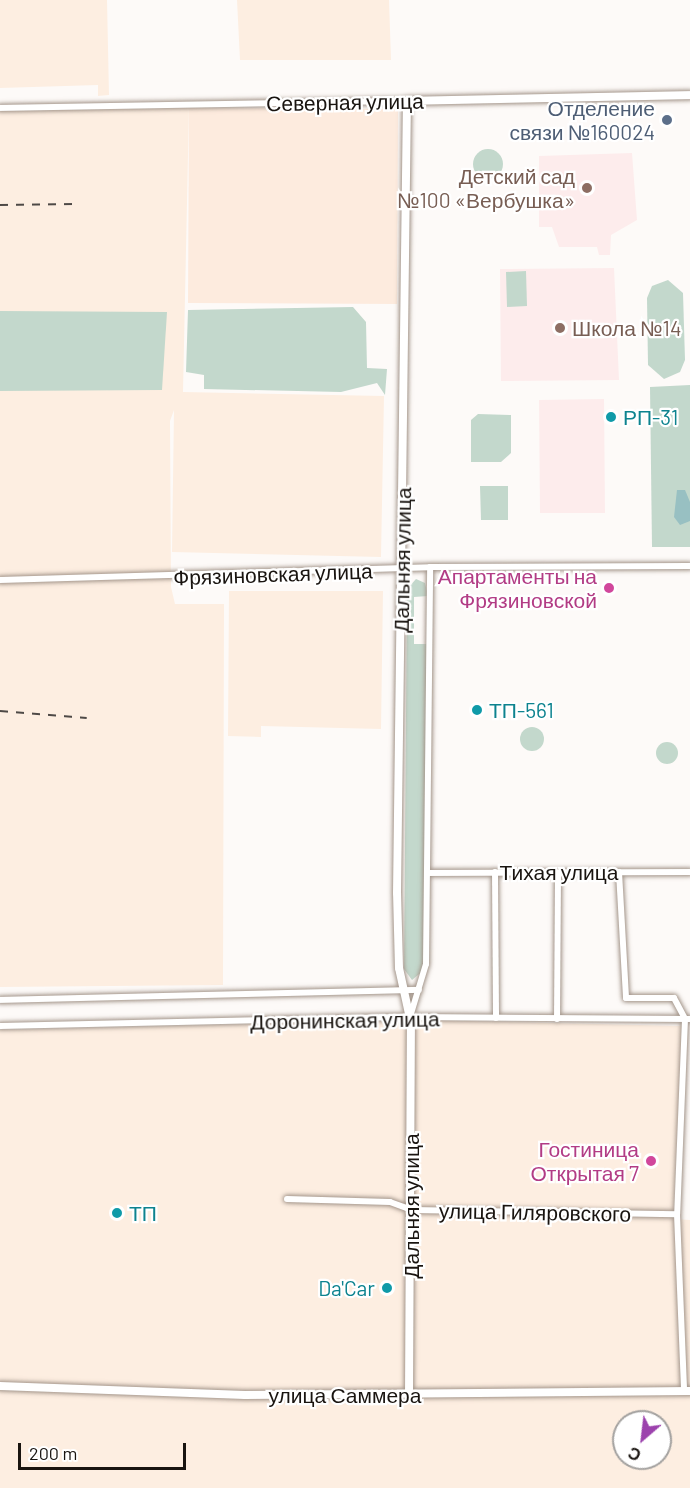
<!DOCTYPE html>
<meta charset="utf-8">
<style>
body{margin:0}
#map{position:relative;width:690px;height:1488px;overflow:hidden;background:#fdfaf8;font-family:Barlow,sans-serif}
div>[style]{position:absolute}
[style*='--x']{left:calc(var(--x)*1px);top:calc(var(--y)*1px);width:calc(var(--w)*1px);rotate:calc(var(--a)*1deg)}
.built>*{inset:0;background:#fdebde}
.industrial>*{inset:0;background:#fdeee1}
.education>*{inset:0;background:#fdecec}
.green>*{inset:0;background:#c3d8cc}
.round{border-radius:50%}
.water>*{inset:0;background:#98c0c2}
.roads{filter:drop-shadow(0 0 2px #a4968b) drop-shadow(0 0 2px #a4968b)}
.street>*{height:6px;margin:-3px;padding:0 3px;transform-origin:3px;border-radius:3px;background:#fff}
.secondary>*{height:8px;margin:-4px;padding:0 4px;transform-origin:4px;border-radius:4px;background:#fff}
.rail>*{height:1.5px;margin-top:-0.75px;transform-origin:0;background:repeating-linear-gradient(90deg,#4e4946 0 8px,transparent 0 16px)}
.dots>*{width:16px;height:16px;translate:-50% -50%;box-sizing:border-box;border:3px solid #fff;border-radius:50%}
span{translate:-50% -50%;white-space:nowrap;text-align:center;line-height:1.15;-webkit-text-stroke:4.5px #fff;paint-order:stroke}
.street-label{font-size:21px;color:#191410}
.service-label{font-size:21px;color:#4e5e75}
.right{translate:-100% -50%;text-align:right}
.education-label{font-size:21px;color:#785e54}
.left{translate:0 -50%;text-align:left}
.culture-label{font-size:21px;color:#0d838f}
.hotel-label{font-size:21px;color:#b23c85}
.north{position:absolute;left:612px;top:1410px;width:60px;height:60px;box-sizing:border-box;background:#fff;border:2px solid #a3a19f;border-radius:50%;rotate:208deg;font-size:16px;font-weight:700;line-height:24px;text-align:center;color:#191410}
.north::after{content:'';display:block;margin:auto;width:21px;height:27px;background:#9c42ad;clip-path:polygon(50% 0,100% 100%,50% 72%,0 100%)}
.scale{position:absolute;left:18px;top:1443px;width:168px;height:27px;box-sizing:border-box;border:3px solid #191410;border-top:0;padding-left:8px;font-size:18px;line-height:21px;white-space:nowrap;color:#191410;-webkit-text-stroke:4px #fff;paint-order:stroke}
</style>
<div id="map">
<div class="built">
<div style="clip-path:polygon(189px 108px,398px 109px,397px 304px,188px 303px)"></div>
</div>
<div class="industrial">
<div style="clip-path:polygon(0 0,107px 0,109px 95px,98px 96px,98px 85px,0 88px)"></div>
<div style="clip-path:polygon(237px 0,389px 0,391px 60px,240px 60px)"></div>
<div style="clip-path:polygon(189px 108px,183px 392px,384px 396px,381px 557px,172px 552px,174px 410px,170px 421px,171px 587px,175px 604px,224px 604px,223px 985px,0 987px,0 111px)"></div>
<div style="clip-path:polygon(229px 591px,383px 591px,381px 729px,261px 726px,261px 737px,228px 736px)"></div>
<div style="clip-path:polygon(evenodd,427px 1020px,682px 1026px,673px 1219px,690px 1220px,690px 1488px,0 1488px,0 1030px,427px 1020px,624px 1422px,660px 1422px,660px 1458px,624px 1458px,624px 1422px)"></div>
</div>
<div class="education">
<div style="clip-path:polygon(632px 153px,637px 220px,611px 235px,610px 255px,599px 255px,597px 247px,559px 247px,552px 227px,539px 227px,539px 156px)"></div>
<div style="clip-path:polygon(614px 268px,619px 380px,501px 381px,500px 269px)"></div>
<div style="clip-path:polygon(604px 399px,605px 513px,540px 513px,539px 400px)"></div>
</div>
<div class="green">
<div class="round" style="left:473px;top:149px;width:30px;height:30px"></div>
<div style="clip-path:polygon(526px 271px,527px 306px,507px 307px,506px 272px)"></div>
<div style="clip-path:polygon(668px 280px,683px 293px,685px 360px,680px 372px,664px 379px,648px 365px,647px 298px,652px 286px)"></div>
<div style="clip-path:polygon(353px 307px,366px 322px,367px 368px,387px 369px,385px 395px,377px 383px,341px 392px,204px 389px,204px 375px,186px 372px,188px 310px)"></div>
<div style="clip-path:polygon(0 311px,167px 312px,162px 390px,0 391px)"></div>
<div style="clip-path:polygon(690px 385px,690px 547px,652px 547px,650px 387px)"></div>
<div style="clip-path:polygon(478px 414px,511px 415px,511px 453px,501px 462px,471px 462px,471px 420px)"></div>
<div style="clip-path:polygon(480px 486px,508px 486px,508px 520px,481px 520px)"></div>
<div style="clip-path:polygon(416px 579px,425px 583px,428px 596px,414px 597px,414px 644px,427px 644px,424px 970px,412px 980px,404px 969px,407px 589px)"></div>
<div class="round" style="left:520px;top:727px;width:24px;height:24px"></div>
<div class="round" style="left:656px;top:742px;width:22px;height:22px"></div>
</div>
<div class="water">
<div style="clip-path:polygon(677px 490px,685px 490px,690px 502px,690px 521px,680px 525px,674px 517px)"></div>
</div>
<div class="roads">
<div class="street">
<div style="--x:0;--y:108;--w:407;--a:-1"></div>
<div style="--x:0;--y:580;--w:430;--a:-1.7"></div>
<div style="--x:430;--y:567;--w:260;--a:-0.2"></div>
<div style="--x:495;--y:872;--w:146;--a:89.6"></div>
<div style="--x:619;--y:872;--w:126;--a:86.8"></div>
<div style="--x:626;--y:998;--w:48;--a:0"></div>
<div style="--x:674;--y:998;--w:24;--a:62"></div>
<div style="--x:685;--y:1019;--w:195;--a:92.3"></div>
<div style="--x:677;--y:1214;--w:177;--a:87.7"></div>
<div style="--x:428;--y:873;--w:262;--a:-0.2"></div>
<div style="--x:0;--y:1000;--w:419;--a:-1.4"></div>
<div style="--x:410;--y:1017;--w:55;--a:-73.2"></div>
<div style="--x:426;--y:964;--w:397;--a:-89.4"></div>
<div style="--x:557;--y:1019;--w:146;--a:-89.6"></div>
<div style="--x:0;--y:1026;--w:410;--a:-1.3"></div>
<div style="--x:410;--y:1017;--w:280;--a:0.4"></div>
<div style="--x:287;--y:1199;--w:103;--a:1.7"></div>
<div style="--x:390;--y:1202;--w:23;--a:20"></div>
<div style="--x:412;--y:1210;--w:265;--a:0.9"></div>
</div>
<div class="secondary">
<div style="--x:0;--y:1386;--w:245;--a:2.1"></div>
<div style="--x:245;--y:1395;--w:445;--a:-0.5"></div>
<div style="--x:409;--y:1395;--w:372;--a:-89.7"></div>
<div style="--x:411;--y:1023;--w:56;--a:-102.3"></div>
<div style="--x:399;--y:968;--w:75;--a:-91.5"></div>
<div style="--x:397;--y:893;--w:792;--a:-89.28"></div>
<div style="--x:407;--y:101;--w:283;--a:-1.2"></div>
</div>
</div>
<div class="rail">
<div style="--x:0;--y:205;--w:75;--a:-0.8"></div>
<div style="--x:0;--y:711;--w:87;--a:4.6"></div>
</div>
<div class="dots">
<div style="left:667px;top:120px;background:#5c6f8a"></div>
<div style="left:587px;top:188px;background:#8d6e63"></div>
<div style="left:560px;top:328px;background:#8d6e63"></div>
<div style="left:611px;top:417px;background:#0f9aa8"></div>
<div style="left:609px;top:588px;background:#d1479c"></div>
<div style="left:477px;top:710px;background:#0f9aa8"></div>
<div style="left:651px;top:1161px;background:#d1479c"></div>
<div style="left:117px;top:1213px;background:#0f9aa8"></div>
<div style="left:387px;top:1288px;background:#0f9aa8"></div>
</div>
<div class="street-label">
<span style="left:345px;top:102px;rotate:-1deg">Северная улица</span>
<span style="left:402px;top:560px;rotate:-89deg">Дальняя улица</span>
<span style="left:273px;top:574px;rotate:-2deg">Фрязиновская улица</span>
<span style="left:559px;top:872px">Тихая улица</span>
<span style="left:345px;top:1020px;rotate:-1deg">Доронинская улица</span>
<span style="left:411px;top:1206px;rotate:-90deg">Дальняя улица</span>
<span style="left:535px;top:1212px;rotate:1deg">улица Гиляровского</span>
<span style="left:345px;top:1395px">улица Саммера</span>
</div>
<div class="service-label">
<span class="right" style="left:655px;top:120px">Отделение<br>связи №160024</span>
</div>
<div class="education-label">
<span class="right" style="left:575px;top:188px">Детский сад<br>№100 «Вербушка»</span>
<span class="left" style="left:572px;top:328px">Школа №14</span>
</div>
<div class="culture-label">
<span class="left" style="left:623px;top:417px">РП-31</span>
<span class="left" style="left:489px;top:710px">ТП-561</span>
<span class="left" style="left:129px;top:1213px">ТП</span>
<span class="right" style="left:375px;top:1288px">Da'Car</span>
</div>
<div class="hotel-label">
<span class="right" style="left:597px;top:588px">Апартаменты на<br>Фрязиновской</span>
<span class="right" style="left:639px;top:1161px">Гостиница<br>Открытая 7</span>
</div>
<div class="north">С</div>
<div class="scale">200 m</div>
</div>
